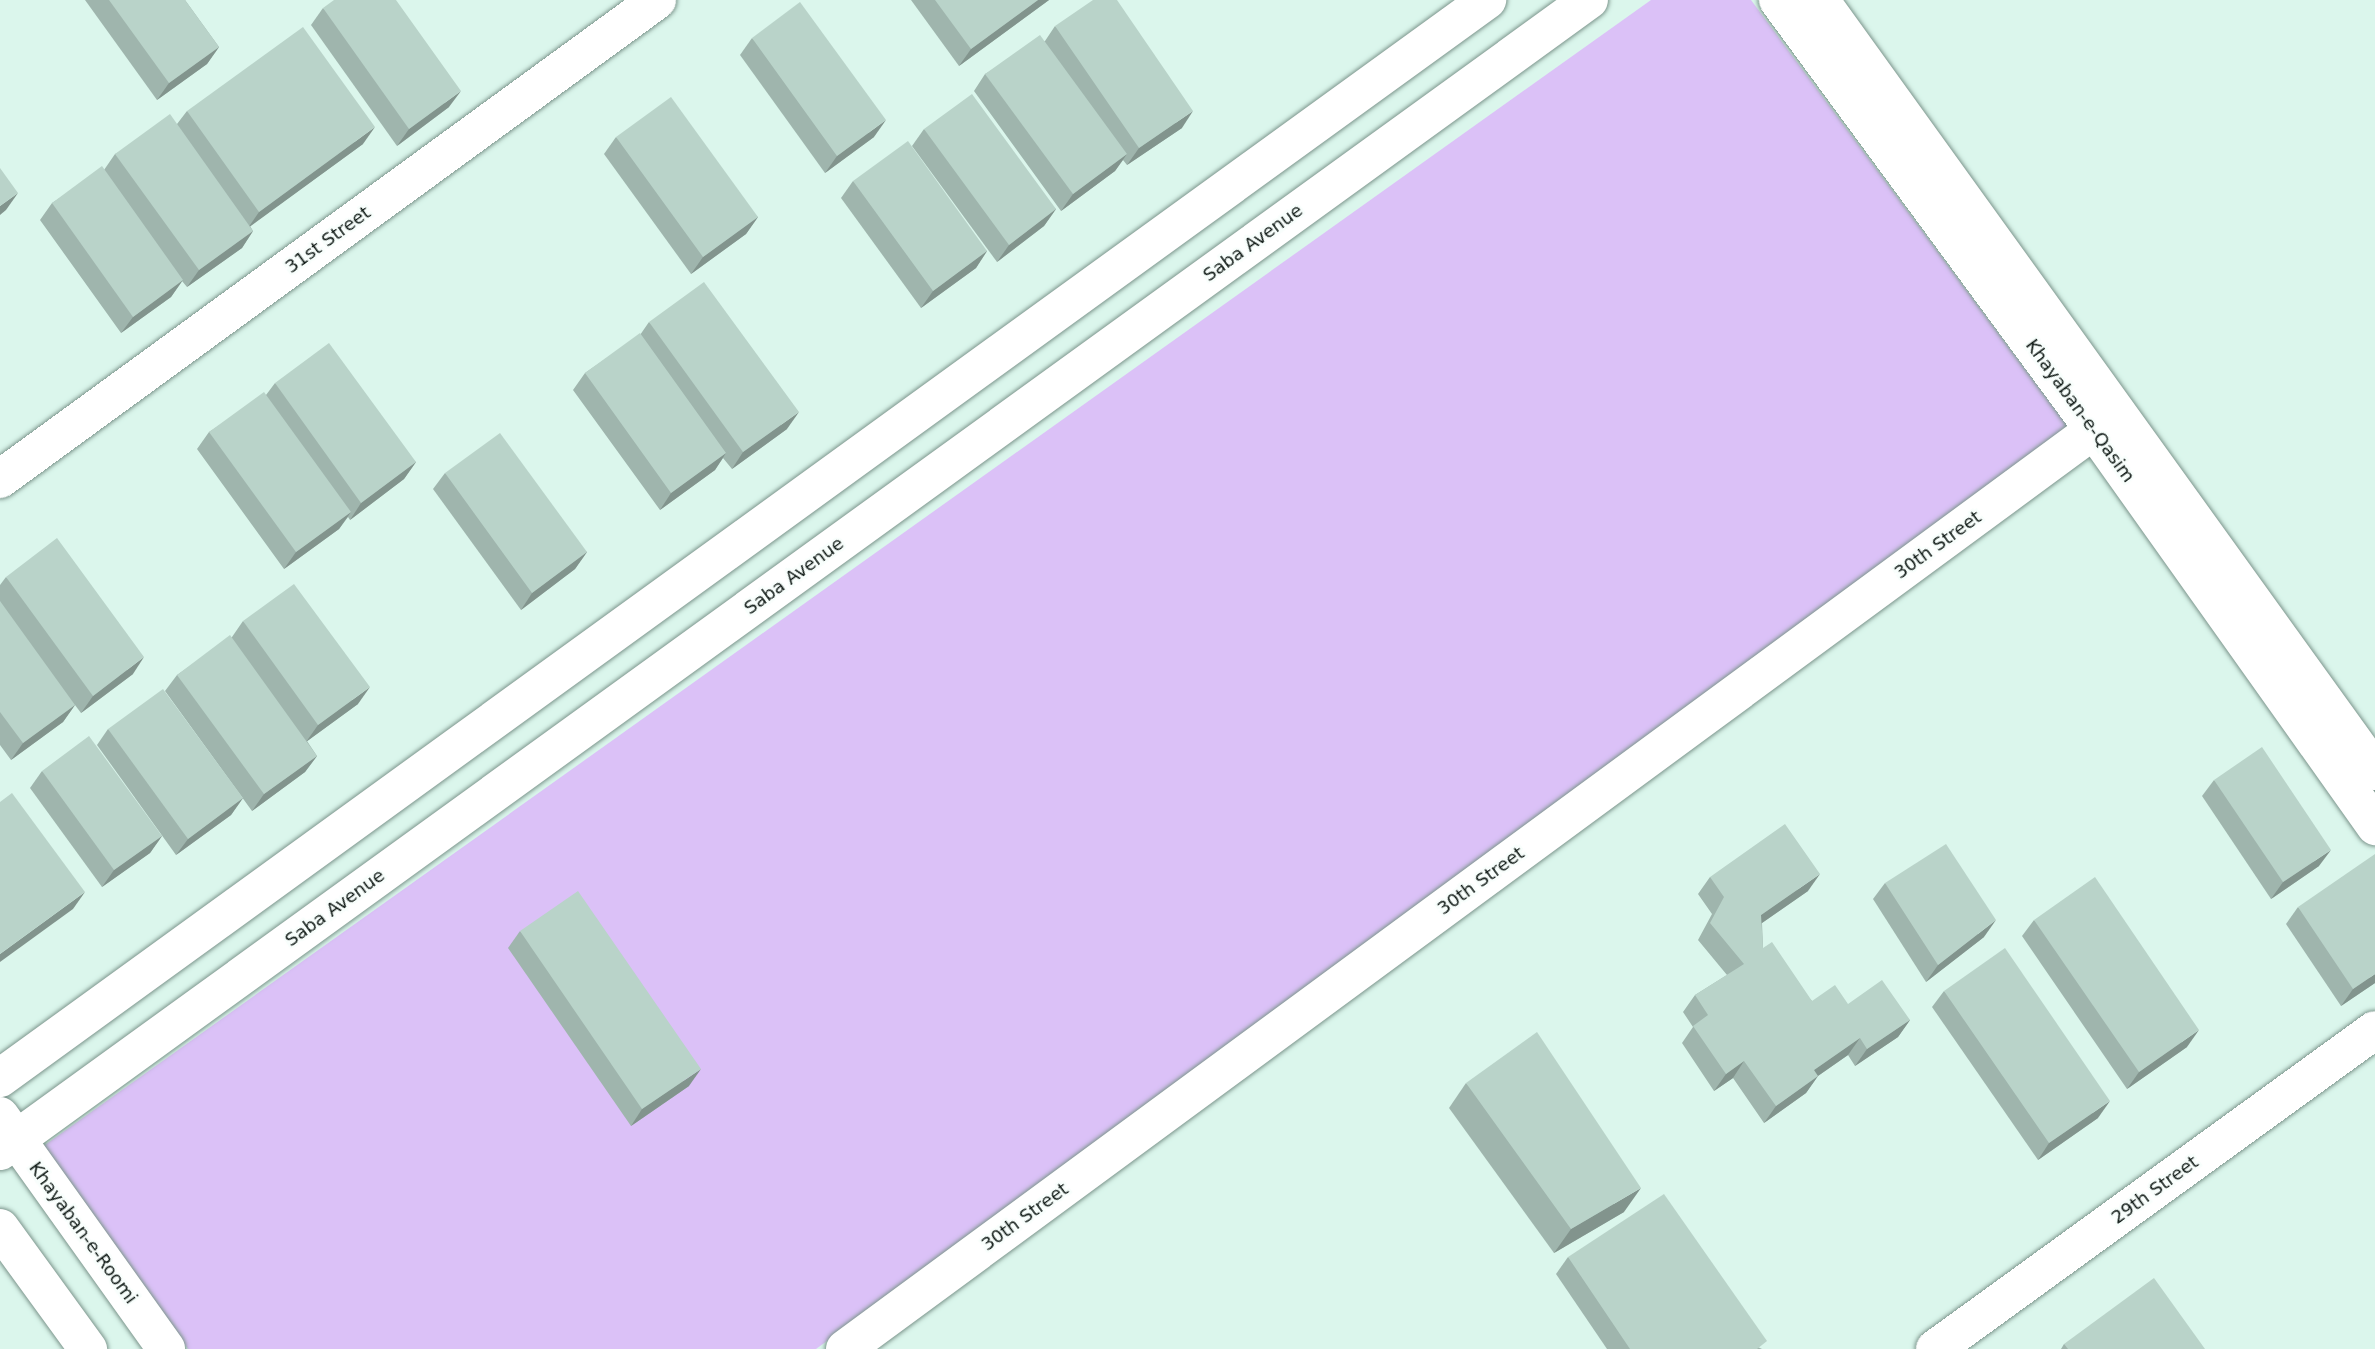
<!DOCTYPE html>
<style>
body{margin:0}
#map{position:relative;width:2375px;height:1349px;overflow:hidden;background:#dbf6ec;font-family:"DejaVu Sans",sans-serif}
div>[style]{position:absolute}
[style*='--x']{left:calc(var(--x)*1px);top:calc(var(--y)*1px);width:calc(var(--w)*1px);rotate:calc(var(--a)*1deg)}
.green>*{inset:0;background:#dbc1f7}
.roads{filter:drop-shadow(0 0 2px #7c958c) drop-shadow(0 0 2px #7c958c)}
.minor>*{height:38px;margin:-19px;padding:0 19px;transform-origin:19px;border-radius:19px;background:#fff}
.major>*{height:38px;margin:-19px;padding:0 19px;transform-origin:19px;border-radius:19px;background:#fff}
.wall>*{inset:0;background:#9fb5ad}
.shaded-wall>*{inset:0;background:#82948d}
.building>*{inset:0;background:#b9d3c9}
span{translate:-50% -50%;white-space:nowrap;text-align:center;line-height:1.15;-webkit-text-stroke:5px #f8fefc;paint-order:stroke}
.street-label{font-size:18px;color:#0d1713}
</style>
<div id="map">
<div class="green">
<div style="clip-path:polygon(1651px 0,1751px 0,2070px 430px,816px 1349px,188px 1349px,42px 1147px)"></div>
</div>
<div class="roads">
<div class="minor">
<div style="--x:1778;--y:0;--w:534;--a:53.69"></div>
<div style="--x:2094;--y:430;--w:486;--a:54.6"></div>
<div style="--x:1820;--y:0;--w:950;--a:54.25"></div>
<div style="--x:0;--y:479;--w:813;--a:-36.09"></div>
<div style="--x:0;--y:1116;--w:286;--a:54.5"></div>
<div style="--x:0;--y:1228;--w:150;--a:54"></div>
<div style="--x:845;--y:1349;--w:1579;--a:-36.35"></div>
<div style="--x:1935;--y:1349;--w:543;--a:-35.94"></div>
</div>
<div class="major">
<div style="--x:0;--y:1078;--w:1837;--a:-35.94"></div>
<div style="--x:0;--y:1151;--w:1962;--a:-35.92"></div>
</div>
</div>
<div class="wall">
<div style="clip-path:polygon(85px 0,185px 0,219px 47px,207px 64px,157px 100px)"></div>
<div style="clip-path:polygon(911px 0,1049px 0,959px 66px)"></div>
<div style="clip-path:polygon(323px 8px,449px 107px,397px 146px,311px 25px)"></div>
<div style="clip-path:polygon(1055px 26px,1182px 128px,1127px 165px,1123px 160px,1115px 171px,1061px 211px,974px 91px,985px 74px,1045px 41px)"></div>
<div style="clip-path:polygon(752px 38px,874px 137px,825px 173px,740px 55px)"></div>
<div style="clip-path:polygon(187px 111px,363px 144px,250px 226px,253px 231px,242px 248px,187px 287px,182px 281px,171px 297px,121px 333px,40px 220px,52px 203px,104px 170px,115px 154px,177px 124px)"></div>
<div style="clip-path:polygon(924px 129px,1056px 209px,1044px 226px,997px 262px,912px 146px)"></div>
<div style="clip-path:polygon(616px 137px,758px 217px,746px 234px,691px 274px,604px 154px)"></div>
<div style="clip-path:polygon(853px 181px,987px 251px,976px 268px,921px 308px,841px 198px)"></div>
<div style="clip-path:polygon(649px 322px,787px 429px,732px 469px,723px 458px,715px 470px,660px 510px,573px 390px,585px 373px,640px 335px)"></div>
<div style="clip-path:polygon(275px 383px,416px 462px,404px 479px,350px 520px,348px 517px,339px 529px,284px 569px,197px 449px,209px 432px,266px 395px)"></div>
<div style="clip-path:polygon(445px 473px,587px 552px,575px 569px,521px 610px,433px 489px)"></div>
<div style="clip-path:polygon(6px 577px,133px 674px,81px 713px,75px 705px,63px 722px,11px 760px,0 745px,0 585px)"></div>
<div style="clip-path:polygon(243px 621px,358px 704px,307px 741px,317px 756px,305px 772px,252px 811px,165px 691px,177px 675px,232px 637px)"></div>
<div style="clip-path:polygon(108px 729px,243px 798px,231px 815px,176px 855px,97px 745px)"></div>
<div style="clip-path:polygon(42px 771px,162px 836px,150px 853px,102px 887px,30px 788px)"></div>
<div style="clip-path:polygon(2214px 780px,2319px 866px,2271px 899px,2202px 796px)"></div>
<div style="clip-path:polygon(1710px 877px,1808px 891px,1762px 923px,1763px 948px,1812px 1001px,1848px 1004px,1910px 1020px,1898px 1037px,1855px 1066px,1848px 1055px,1818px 1076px,1806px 1093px,1764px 1123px,1733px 1078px,1714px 1091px,1682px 1043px,1693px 1027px,1683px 1012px,1695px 995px,1727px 975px,1698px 940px,1712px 914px,1698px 894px)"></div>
<div style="clip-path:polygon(1885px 883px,1984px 937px,1926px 982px,1873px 899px)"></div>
<div style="clip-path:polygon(2298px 907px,2375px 983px,2341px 1006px,2286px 924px)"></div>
<div style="clip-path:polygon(2034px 920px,2187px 1047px,2127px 1089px,2022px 936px)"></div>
<div style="clip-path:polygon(520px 931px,689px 1086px,631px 1126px,508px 948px)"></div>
<div style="clip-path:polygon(1944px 991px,2098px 1118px,2038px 1160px,1932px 1007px)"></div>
<div style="clip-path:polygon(1466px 1083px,1624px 1212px,1554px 1253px,1449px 1108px)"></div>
<div style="clip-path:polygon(1568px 1257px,1762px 1349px,1607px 1349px,1556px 1274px)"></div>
<div style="clip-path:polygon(2064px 1344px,2205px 1349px,2061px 1349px)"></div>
</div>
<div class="shaded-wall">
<div style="clip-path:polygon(1038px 0,1049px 0,959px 66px,971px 49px)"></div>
<div style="clip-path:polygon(219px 47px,207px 64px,157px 100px,169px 83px)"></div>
<div style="clip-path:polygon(461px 91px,449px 107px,397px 146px,409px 129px)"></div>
<div style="clip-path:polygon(1193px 111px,1182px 128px,1127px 165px,1139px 148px)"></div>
<div style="clip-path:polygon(886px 120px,874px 137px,825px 173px,837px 156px)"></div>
<div style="clip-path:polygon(375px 127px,363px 144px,248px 228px,259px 212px)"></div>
<div style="clip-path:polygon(1127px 154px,1115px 171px,1061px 211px,1073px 194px)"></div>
<div style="clip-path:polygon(18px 193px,6px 210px,0 215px,0 206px)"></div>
<div style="clip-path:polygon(1056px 209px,1044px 226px,997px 262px,1009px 245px)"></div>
<div style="clip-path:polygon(758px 217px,746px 234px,691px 274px,703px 257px)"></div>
<div style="clip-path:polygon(253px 231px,242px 248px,187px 287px,199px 270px)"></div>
<div style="clip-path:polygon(987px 251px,976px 268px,921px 308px,933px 291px)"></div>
<div style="clip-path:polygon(183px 280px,171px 297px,121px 333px,133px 317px)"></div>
<div style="clip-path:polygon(799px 412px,787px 429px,732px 469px,743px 452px)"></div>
<div style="clip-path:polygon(726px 453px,715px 470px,660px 510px,671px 493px)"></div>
<div style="clip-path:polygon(416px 462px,404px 479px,350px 520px,361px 503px)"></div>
<div style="clip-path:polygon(351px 512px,339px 529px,284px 569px,296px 552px)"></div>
<div style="clip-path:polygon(587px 552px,575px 569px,521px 610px,532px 593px)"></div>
<div style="clip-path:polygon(144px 657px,133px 674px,81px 713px,93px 696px)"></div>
<div style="clip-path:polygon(370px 687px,358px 704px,306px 742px,318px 725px)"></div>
<div style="clip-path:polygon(75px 705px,63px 722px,11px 760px,23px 743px)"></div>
<div style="clip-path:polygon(317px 756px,305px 772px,252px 811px,264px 794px)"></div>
<div style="clip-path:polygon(243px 798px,231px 815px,176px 855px,188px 839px)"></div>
<div style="clip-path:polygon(162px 836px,150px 853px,102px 887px,114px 870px)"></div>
<div style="clip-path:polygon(2331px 850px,2319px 866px,2271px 899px,2283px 882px)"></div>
<div style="clip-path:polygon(1820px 874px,1808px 891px,1749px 932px,1761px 915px)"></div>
<div style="clip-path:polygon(85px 892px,73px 909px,0 962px,0 954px)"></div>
<div style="clip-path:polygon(1996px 920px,1984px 937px,1926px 982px,1938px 965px)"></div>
<div style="clip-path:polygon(2375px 974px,2375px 983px,2341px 1006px,2353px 989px)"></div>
<div style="clip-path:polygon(1910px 1020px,1898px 1037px,1855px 1066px,1867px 1049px)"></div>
<div style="clip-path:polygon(2199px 1030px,2187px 1047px,2127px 1089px,2139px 1072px)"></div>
<div style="clip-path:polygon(1860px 1038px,1848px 1055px,1802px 1087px,1814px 1070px)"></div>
<div style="clip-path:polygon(1744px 1061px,1733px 1078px,1714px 1091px,1726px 1074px)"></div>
<div style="clip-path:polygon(701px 1069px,689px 1086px,631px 1126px,642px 1109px)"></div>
<div style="clip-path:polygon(1818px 1076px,1806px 1093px,1764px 1123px,1776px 1106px)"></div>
<div style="clip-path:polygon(2110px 1101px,2098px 1118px,2038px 1160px,2049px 1143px)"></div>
<div style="clip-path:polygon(1641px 1188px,1624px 1212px,1554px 1253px,1571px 1229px)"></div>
</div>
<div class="building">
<div style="clip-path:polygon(109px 0,185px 0,219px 47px,169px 83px)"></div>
<div style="clip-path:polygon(334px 0,396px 0,461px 91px,409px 129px,323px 8px)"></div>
<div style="clip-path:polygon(935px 0,1038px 0,971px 49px)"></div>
<div style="clip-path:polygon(1093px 0,1117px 0,1193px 111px,1139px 148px,1055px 26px)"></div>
<div style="clip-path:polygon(800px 2px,886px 120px,837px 156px,752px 38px)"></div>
<div style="clip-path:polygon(303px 27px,375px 127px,259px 212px,187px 111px)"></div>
<div style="clip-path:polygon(1040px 35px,1127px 154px,1073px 194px,985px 74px)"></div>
<div style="clip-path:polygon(972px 94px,1056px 209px,1009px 245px,924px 129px)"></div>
<div style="clip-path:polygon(671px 97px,758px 217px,703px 257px,616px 137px)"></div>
<div style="clip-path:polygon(170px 114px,253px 231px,199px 270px,115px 154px)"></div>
<div style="clip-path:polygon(908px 141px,987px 251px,933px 291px,853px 181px)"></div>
<div style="clip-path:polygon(102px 166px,183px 280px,133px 317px,52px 203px)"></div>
<div style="clip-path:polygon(0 168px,18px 193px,0 206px)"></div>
<div style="clip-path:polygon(704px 282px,799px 412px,743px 452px,649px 322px)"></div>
<div style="clip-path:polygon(640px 333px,726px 453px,671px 493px,585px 373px)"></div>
<div style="clip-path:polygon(329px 343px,416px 462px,361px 503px,275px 383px)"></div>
<div style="clip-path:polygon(264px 392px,351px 512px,296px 552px,209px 432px)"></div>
<div style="clip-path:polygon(500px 433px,587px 552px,532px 593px,445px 473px)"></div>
<div style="clip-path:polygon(57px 538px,144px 657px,93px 696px,6px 577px)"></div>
<div style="clip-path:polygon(294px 584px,370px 687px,318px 725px,243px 621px)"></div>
<div style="clip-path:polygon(0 601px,75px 705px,23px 743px,0 712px)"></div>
<div style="clip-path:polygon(230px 635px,317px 756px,264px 794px,177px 675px)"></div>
<div style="clip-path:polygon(163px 689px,243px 798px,188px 839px,108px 729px)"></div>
<div style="clip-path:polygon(89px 736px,162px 836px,114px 870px,42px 771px)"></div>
<div style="clip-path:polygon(2262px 747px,2331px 850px,2283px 882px,2214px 780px)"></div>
<div style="clip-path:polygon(12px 793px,85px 892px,0 954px,0 802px)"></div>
<div style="clip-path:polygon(1785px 824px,1820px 874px,1761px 915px,1763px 948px,1772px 942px,1812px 1001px,1835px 985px,1848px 1004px,1882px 980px,1910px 1020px,1867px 1049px,1860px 1038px,1814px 1070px,1818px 1076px,1776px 1106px,1744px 1061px,1726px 1074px,1693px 1026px,1708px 1015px,1695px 995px,1744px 964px,1710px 923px,1724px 897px,1710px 877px)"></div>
<div style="clip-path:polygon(1946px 844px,1996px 920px,1938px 965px,1885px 883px)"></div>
<div style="clip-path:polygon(2375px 854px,2375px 974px,2353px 989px,2298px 907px)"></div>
<div style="clip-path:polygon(2095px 877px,2199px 1030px,2139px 1072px,2034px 920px)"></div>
<div style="clip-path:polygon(578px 891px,701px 1069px,642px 1109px,520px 931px)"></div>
<div style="clip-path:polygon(2005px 948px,2110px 1101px,2049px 1143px,1944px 991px)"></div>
<div style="clip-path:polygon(1537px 1032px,1641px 1188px,1571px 1229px,1466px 1083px)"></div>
<div style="clip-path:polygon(1664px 1194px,1767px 1341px,1757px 1349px,1630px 1349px,1568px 1257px)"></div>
<div style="clip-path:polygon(2154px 1278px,2205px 1349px,2068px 1349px,2064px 1344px)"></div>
</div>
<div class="street-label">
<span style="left:328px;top:240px;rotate:-36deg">31st Street</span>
<span style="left:1253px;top:243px;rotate:-36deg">Saba Avenue</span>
<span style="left:2080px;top:411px;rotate:54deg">Khayaban-e-Qasim</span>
<span style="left:1938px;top:545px;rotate:-36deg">30th Street</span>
<span style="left:794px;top:576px;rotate:-36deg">Saba Avenue</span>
<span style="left:1481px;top:881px;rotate:-36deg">30th Street</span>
<span style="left:335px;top:908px;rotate:-36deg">Saba Avenue</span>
<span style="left:2155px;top:1190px;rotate:-36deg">29th Street</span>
<span style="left:1025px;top:1217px;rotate:-36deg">30th Street</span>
<span style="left:83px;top:1233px;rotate:54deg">Khayaban-e-Roomi</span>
</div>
</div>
